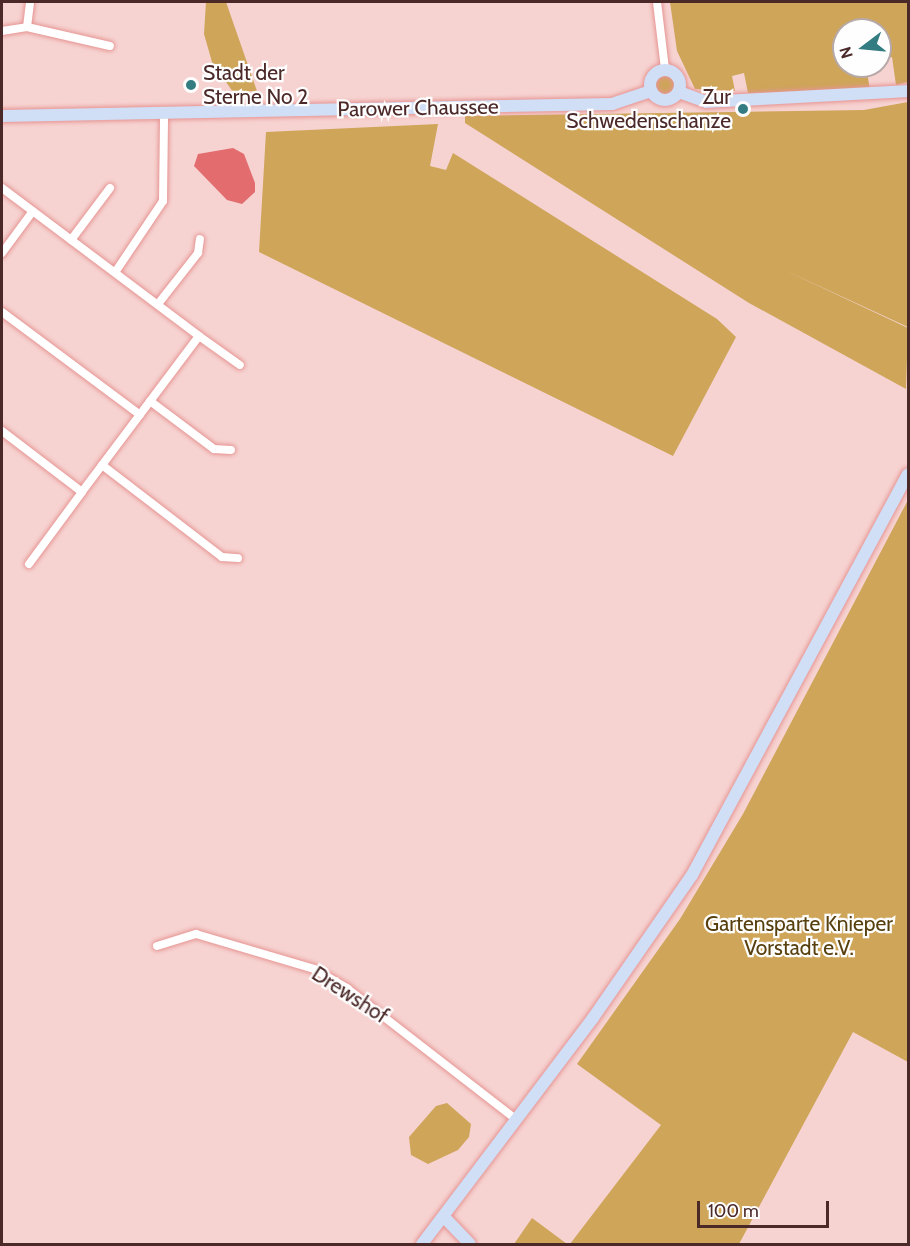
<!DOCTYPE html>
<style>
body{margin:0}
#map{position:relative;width:910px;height:1246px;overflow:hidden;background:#f6d3d1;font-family:Cabin,sans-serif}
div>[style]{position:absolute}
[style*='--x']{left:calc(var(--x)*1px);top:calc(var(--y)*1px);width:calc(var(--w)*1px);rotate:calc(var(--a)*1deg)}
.green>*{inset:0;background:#cea559}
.round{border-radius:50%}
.water>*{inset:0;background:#e26c6e}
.roads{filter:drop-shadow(0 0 2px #e69593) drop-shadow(0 0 2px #e69593)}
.street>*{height:8px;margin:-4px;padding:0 4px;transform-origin:4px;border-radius:4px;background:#fff}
.secondary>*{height:12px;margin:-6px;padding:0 6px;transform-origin:6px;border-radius:6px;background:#d0def6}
.secondary>.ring{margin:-6px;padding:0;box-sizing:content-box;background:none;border:12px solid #d0def6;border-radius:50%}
.dots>*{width:16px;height:16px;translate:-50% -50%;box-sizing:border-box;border:3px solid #fefefe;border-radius:50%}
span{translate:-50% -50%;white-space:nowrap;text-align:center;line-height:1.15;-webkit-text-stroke:4.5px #fefefe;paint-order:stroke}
.poi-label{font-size:21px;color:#4a2928}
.left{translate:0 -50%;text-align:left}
.right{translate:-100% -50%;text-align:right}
.street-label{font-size:21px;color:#4a2928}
.park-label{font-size:21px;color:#573f0e}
.frame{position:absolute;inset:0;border:3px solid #4a2928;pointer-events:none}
.north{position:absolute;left:832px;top:18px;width:60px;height:60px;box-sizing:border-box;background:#fefefe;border:2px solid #b6a9a8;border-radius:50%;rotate:254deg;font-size:16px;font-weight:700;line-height:24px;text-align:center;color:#4a2928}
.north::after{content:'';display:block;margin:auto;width:21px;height:27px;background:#337c81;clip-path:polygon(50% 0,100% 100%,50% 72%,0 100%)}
.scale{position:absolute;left:697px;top:1201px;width:132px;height:27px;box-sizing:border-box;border:3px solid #4a2928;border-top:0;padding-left:8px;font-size:18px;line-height:21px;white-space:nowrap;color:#4a2928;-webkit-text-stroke:4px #fefefe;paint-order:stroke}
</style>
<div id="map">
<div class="green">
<div style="clip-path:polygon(206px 2px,226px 2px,257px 91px,233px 92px,212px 62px,204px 34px)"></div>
<div style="clip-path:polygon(670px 2px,908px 2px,908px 82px,896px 85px,892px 57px,880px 59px,880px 30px,844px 30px,844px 66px,866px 66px,870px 90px,748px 93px,744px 73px,732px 76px,735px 91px,695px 89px,677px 51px)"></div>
<div class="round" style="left:655px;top:75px;width:20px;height:20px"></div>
<div style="clip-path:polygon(908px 102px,908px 327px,780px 268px,908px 328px,906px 389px,749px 303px,465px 123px,465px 116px,864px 110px)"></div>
<div style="clip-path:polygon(438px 124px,430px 166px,446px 170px,453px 153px,717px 319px,736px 337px,673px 456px,259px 252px,266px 132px)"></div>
<div style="clip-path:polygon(908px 500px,908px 1062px,853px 1032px,739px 1244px,570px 1244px,661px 1125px,577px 1064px,680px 919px,743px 814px)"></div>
<div style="clip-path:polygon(447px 1103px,471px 1124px,469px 1137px,458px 1150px,428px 1164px,411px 1155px,409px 1137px,436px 1106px)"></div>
<div style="clip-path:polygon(532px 1218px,567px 1244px,514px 1244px)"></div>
</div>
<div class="water">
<div style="clip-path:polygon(233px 148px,244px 154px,255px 183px,255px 192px,242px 204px,227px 200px,194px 166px,198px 154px)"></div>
</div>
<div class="roads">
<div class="street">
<div style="--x:657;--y:2;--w:67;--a:83.2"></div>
<div style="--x:27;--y:27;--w:85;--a:12.9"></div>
<div style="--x:2;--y:31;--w:25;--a:-9"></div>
<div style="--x:27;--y:27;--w:25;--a:-83"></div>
<div style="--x:2;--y:188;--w:246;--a:36.9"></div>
<div style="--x:199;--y:336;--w:195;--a:126.9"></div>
<div style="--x:82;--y:492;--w:101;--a:-142.7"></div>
<div style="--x:71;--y:240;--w:65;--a:-53.1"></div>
<div style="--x:2;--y:253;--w:52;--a:-53.6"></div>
<div style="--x:116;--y:271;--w:84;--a:-56.1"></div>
<div style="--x:163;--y:201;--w:88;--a:-89.3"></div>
<div style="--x:158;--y:304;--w:65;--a:-51.9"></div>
<div style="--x:198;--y:253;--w:14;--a:-82"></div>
<div style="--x:2;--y:312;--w:172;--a:36.7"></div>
<div style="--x:199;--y:336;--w:50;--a:35.3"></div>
<div style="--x:150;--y:401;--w:80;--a:36.9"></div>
<div style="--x:214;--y:449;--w:17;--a:3"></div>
<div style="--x:102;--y:465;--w:151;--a:37.5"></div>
<div style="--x:222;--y:557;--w:16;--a:4"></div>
<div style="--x:29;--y:564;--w:89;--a:-53.6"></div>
<div style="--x:157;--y:946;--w:41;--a:-17.1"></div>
<div style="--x:196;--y:934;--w:123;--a:16.5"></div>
<div style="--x:314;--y:969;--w:39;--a:30"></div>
<div style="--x:348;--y:989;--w:214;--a:37.8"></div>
</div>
<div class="secondary">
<div class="ring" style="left:650px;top:70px;width:18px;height:18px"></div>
<div style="--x:679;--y:92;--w:29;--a:20"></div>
<div style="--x:706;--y:102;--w:202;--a:-3.1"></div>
<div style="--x:2;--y:116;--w:610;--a:-1.13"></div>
<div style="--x:612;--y:104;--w:41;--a:-18.4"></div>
<div style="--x:444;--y:1217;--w:37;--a:46"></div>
<div style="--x:422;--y:1244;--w:283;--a:-52.9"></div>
<div style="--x:593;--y:1018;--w:174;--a:-55.3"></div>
<div style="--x:692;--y:875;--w:455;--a:-61.7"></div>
</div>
</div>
<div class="dots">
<div style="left:191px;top:85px;background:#337c81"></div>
<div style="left:743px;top:109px;background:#337c81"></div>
</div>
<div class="poi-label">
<span class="left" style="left:203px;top:85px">Stadt der<br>Sterne No 2</span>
<span class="right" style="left:731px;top:109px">Zur<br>Schwedenschanze</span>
</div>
<div class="street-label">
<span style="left:418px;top:108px;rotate:-1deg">Parower Chaussee</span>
<span style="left:350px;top:995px;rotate:33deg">Drewshof</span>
</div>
<div class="park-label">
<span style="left:799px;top:936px">Gartensparte Knieper<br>Vorstadt e.V.</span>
</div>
<div class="frame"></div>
<div class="north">N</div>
<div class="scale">100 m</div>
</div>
